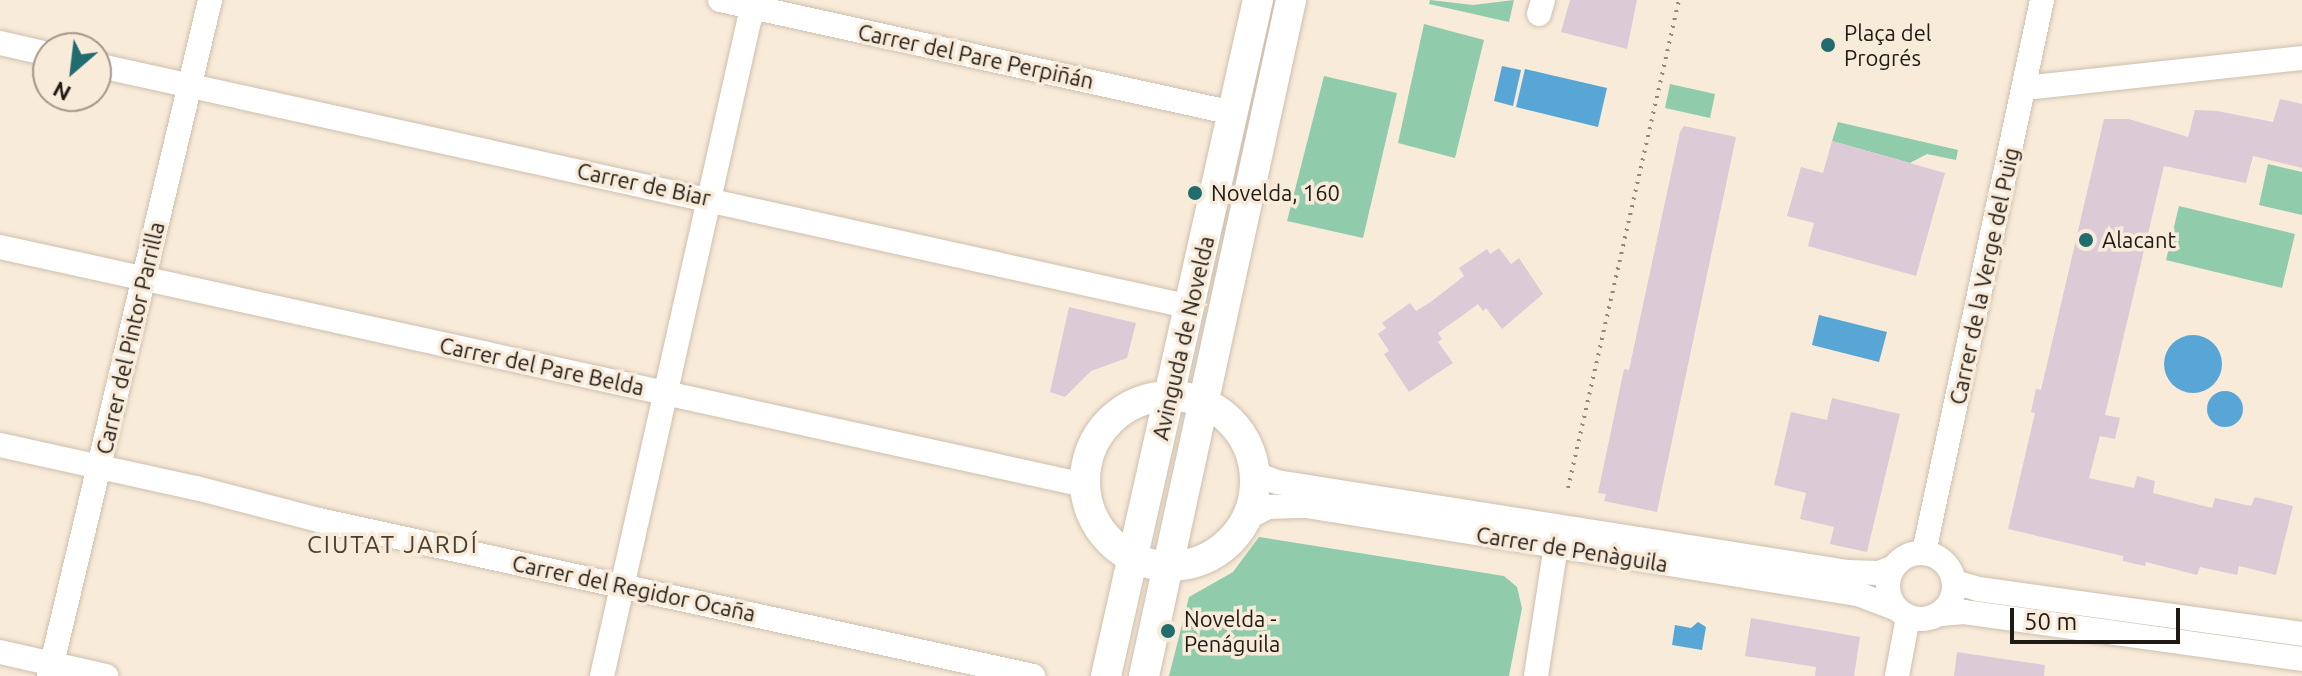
<!DOCTYPE html>
<meta charset="utf-8">
<style>
body{margin:0}
#map{position:relative;width:2302px;height:676px;overflow:hidden;background:#f9ebd9;font-family:Ubuntu,sans-serif}
div>[style]{position:absolute}
[style*='--x']{left:calc(var(--x)*1px);top:calc(var(--y)*1px);width:calc(var(--w)*1px);rotate:calc(var(--a)*1deg)}
.green>*{inset:0;background:#90ccab}
.water>*{inset:0;background:#57a6d5}
.round{border-radius:50%}
.building>*{inset:0;background:#ddcad7}
.path>*{height:4px;margin-top:-2px;transform-origin:0;background:repeating-linear-gradient(90deg,#92887c 0 2px,transparent 0 8px)}
.roads{filter:drop-shadow(0 0 2px #cdbfae) drop-shadow(0 0 2px #cdbfae)}
.minor>*{height:24px;margin:-12px;padding:0 12px;transform-origin:12px;border-radius:12px;background:#fff}
.minor>.ring{margin:-12px;padding:0;box-sizing:content-box;background:none;border:24px solid #fff;border-radius:50%}
.major>*{height:30px;margin:-15px;padding:0 15px;transform-origin:15px;border-radius:15px;background:#fff}
.major>.ring{margin:-15px;padding:0;box-sizing:content-box;background:none;border:30px solid #fff;border-radius:50%}
.dots>*{width:22px;height:22px;translate:-50% -50%;box-sizing:border-box;border:4px solid #f9ebd9;border-radius:50%}
span{translate:-50% -50%;white-space:nowrap;text-align:center;line-height:1.15;-webkit-text-stroke:7px #f9ebd9;paint-order:stroke}
.poi-label{font-size:22px;color:#1f1a14}
.left{translate:0 -50%;text-align:left}
.street-label{font-size:22px;color:#1f1a14}
.neighbourhood-label{font-size:24px;color:#4a3f30;letter-spacing:2px}
.north{position:absolute;left:32px;top:32px;width:80px;height:80px;box-sizing:border-box;background:#f9ebd9;border:2px solid #a2978a;border-radius:50%;rotate:208deg;font-size:22px;font-weight:700;line-height:32px;text-align:center;color:#1f1a14}
.north::after{content:'';display:block;margin:auto;width:28px;height:36px;background:#206c6e;clip-path:polygon(50% 0,100% 100%,50% 72%,0 100%)}
.scale{position:absolute;left:2010px;top:608px;width:170px;height:36px;box-sizing:border-box;border:4px solid #1f1a14;border-top:0;padding-left:10px;font-size:24px;line-height:28px;white-space:nowrap;color:#1f1a14;-webkit-text-stroke:6px #f9ebd9;paint-order:stroke}
</style>
<div id="map">
<div class="green">
<div style="clip-path:polygon(1430px 0,1473px 5px,1514px 0,1509px 22px,1429px 4px)"></div>
<div style="clip-path:polygon(1424px 24px,1484px 40px,1455px 158px,1398px 143px)"></div>
<div style="clip-path:polygon(1324px 76px,1397px 93px,1363px 238px,1287px 221px)"></div>
<div style="clip-path:polygon(1670px 84px,1715px 94px,1710px 118px,1665px 108px)"></div>
<div style="clip-path:polygon(1838px 122px,1958px 150px,1956px 160px,1927px 154px,1910px 163px,1832px 141px)"></div>
<div style="clip-path:polygon(2268px 164px,2302px 172px,2302px 215px,2259px 205px)"></div>
<div style="clip-path:polygon(2179px 206px,2295px 234px,2282px 288px,2166px 260px)"></div>
<div style="clip-path:polygon(1259px 537px,1504px 576px,1517px 587px,1522px 608px,1509px 676px,1169px 676px,1189px 597px,1233px 572px)"></div>
</div>
<div class="water">
<div style="clip-path:polygon(1502px 66px,1521px 70px,1513px 106px,1494px 101px)"></div>
<div style="clip-path:polygon(1525px 69px,1607px 88px,1598px 127px,1516px 107px)"></div>
<div style="clip-path:polygon(1819px 315px,1887px 332px,1879px 362px,1812px 345px)"></div>
<div class="round" style="left:2164px;top:335px;width:58px;height:58px"></div>
<div class="round" style="left:2207px;top:391px;width:36px;height:36px"></div>
<div style="clip-path:polygon(1698px 622px,1706px 627px,1702px 650px,1672px 645px,1675px 625px,1691px 628px)"></div>
</div>
<div class="building">
<div style="clip-path:polygon(1570px 0,1637px 0,1627px 49px,1561px 32px)"></div>
<div style="clip-path:polygon(2280px 99px,2302px 104px,2302px 168px,2253px 156px,2246px 183px,2164px 166px,2105px 415px,2120px 418px,2115px 439px,2100px 436px,2089px 478px,2134px 488px,2137px 476px,2155px 481px,2153px 493px,2212px 508px,2215px 498px,2251px 506px,2255px 497px,2293px 506px,2276px 575px,2239px 566px,2237px 575px,2200px 567px,2197px 575px,2146px 562px,2145px 566px,2123px 561px,2123px 556px,2008px 529px,2035px 413px,2031px 412px,2036px 389px,2041px 390px,2104px 119px,2129px 119px,2188px 137px,2195px 110px,2217px 111px,2273px 122px)"></div>
<div style="clip-path:polygon(1684px 126px,1736px 137px,1657px 512px,1604px 501px,1606px 494px,1598px 493px,1624px 369px,1629px 370px,1680px 132px)"></div>
<div style="clip-path:polygon(1832px 141px,1945px 173px,1916px 276px,1808px 246px,1814px 223px,1787px 216px,1801px 167px,1823px 173px)"></div>
<div style="clip-path:polygon(1499px 248px,1511px 264px,1519px 258px,1543px 294px,1502px 329px,1486px 308px,1483px 311px,1478px 304px,1459px 318px,1438px 333px,1442px 339px,1438px 342px,1453px 363px,1409px 392px,1384px 354px,1389px 351px,1378px 334px,1386px 328px,1382px 323px,1410px 303px,1416px 311px,1432px 301px,1464px 276px,1459px 268px,1487px 249px,1490px 254px)"></div>
<div style="clip-path:polygon(1069px 307px,1136px 323px,1127px 358px,1091px 371px,1065px 397px,1050px 392px)"></div>
<div style="clip-path:polygon(1832px 398px,1900px 414px,1867px 552px,1830px 544px,1834px 527px,1800px 519px,1806px 493px,1774px 485px,1791px 412px,1827px 420px)"></div>
<div style="clip-path:polygon(1751px 618px,1860px 637px,1854px 676px,1815px 676px,1816px 667px,1745px 656px)"></div>
<div style="clip-path:polygon(1957px 652px,2045px 665px,2044px 676px,1954px 676px)"></div>
</div>
<div class="path">
<div style="--x:1568;--y:488;--w:500;--a:-77.19"></div>
</div>
<div class="roads">
<div class="minor">
<div style="--x:720;--y:0;--w:525;--a:12.42"></div>
<div style="--x:1539;--y:14;--w:15;--a:-74"></div>
<div style="--x:0;--y:43;--w:49;--a:12.9"></div>
<div style="--x:96;--y:65;--w:1121;--a:12.46"></div>
<div style="--x:2025;--y:88;--w:279;--a:-6.2"></div>
<div style="--x:0;--y:247;--w:1110;--a:12.38"></div>
<div style="--x:0;--y:445;--w:201;--a:12.4"></div>
<div style="--x:196;--y:488;--w:127;--a:14.6"></div>
<div style="--x:319;--y:520;--w:731;--a:12.32"></div>
<div style="--x:1256;--y:474;--w:22;--a:21"></div>
<div style="--x:1277;--y:482;--w:578;--a:8.96"></div>
<div style="--x:1848;--y:572;--w:31;--a:2"></div>
<div style="--x:1879;--y:573;--w:14;--a:-21"></div>
<div style="--x:1249;--y:517;--w:21;--a:-28"></div>
<div style="--x:1268;--y:507;--w:38;--a:-2"></div>
<div style="--x:1306;--y:506;--w:559;--a:9.06"></div>
<div style="--x:1858;--y:594;--w:40;--a:21"></div>
<div style="--x:1924;--y:552;--w:564;--a:-77.93"></div>
<div class="ring" style="left:1888px;top:553px;width:42px;height:42px"></div>
<div style="--x:1954;--y:582;--w:25;--a:16"></div>
<div style="--x:1978;--y:589;--w:327;--a:7.9"></div>
<div style="--x:1941;--y:614;--w:23;--a:-5"></div>
<div style="--x:1964;--y:612;--w:341;--a:7.9"></div>
<div style="--x:0;--y:652;--w:109;--a:12.8"></div>
<div style="--x:49;--y:676;--w:695;--a:-76.6"></div>
<div style="--x:602;--y:676;--w:671;--a:-77.35"></div>
<div style="--x:749;--y:21;--w:23;--a:-65"></div>
<div style="--x:1536;--y:676;--w:146;--a:-81.3"></div>
<div style="--x:1897;--y:676;--w:60;--a:-79.4"></div>
</div>
<div class="major">
<div class="ring" style="left:1085px;top:396px;width:140px;height:140px"></div>
<div style="--x:1106;--y:676;--w:693;--a:-77.33"></div>
<div style="--x:1144;--y:676;--w:692;--a:-77.73"></div>
</div>
</div>
<div class="dots">
<div style="left:1828px;top:45px;background:#206c6e"></div>
<div style="left:1195px;top:193px;background:#206c6e"></div>
<div style="left:2086px;top:240px;background:#206c6e"></div>
<div style="left:1168px;top:631px;background:#206c6e"></div>
</div>
<div class="poi-label">
<span class="left" style="left:1844px;top:45px">Plaça del<br>Progrés</span>
<span class="left" style="left:1211px;top:193px">Novelda, 160</span>
<span class="left" style="left:2102px;top:240px">Alacant</span>
<span class="left" style="left:1184px;top:631px">Novelda -<br>Penáguila</span>
</div>
<div class="street-label">
<span style="left:976px;top:56px;rotate:12deg">Carrer del Pare Perpiñán</span>
<span style="left:644px;top:184px;rotate:12deg">Carrer de Biar</span>
<span style="left:1984px;top:276px;rotate:-78deg">Carrer de la Verge del Puig</span>
<span style="left:130px;top:338px;rotate:-77deg">Carrer del Pintor Parrilla</span>
<span style="left:1183px;top:338px;rotate:-77deg">Avinguda de Novelda</span>
<span style="left:542px;top:366px;rotate:12deg">Carrer del Pare Belda</span>
<span style="left:1572px;top:549px;rotate:9deg">Carrer de Penàguila</span>
<span style="left:634px;top:588px;rotate:12deg">Carrer del Regidor Ocaña</span>
</div>
<div class="neighbourhood-label">
<span style="left:393px;top:545px">CIUTAT JARDÍ</span>
</div>
<div class="north">N</div>
<div class="scale">50 m</div>
</div>
